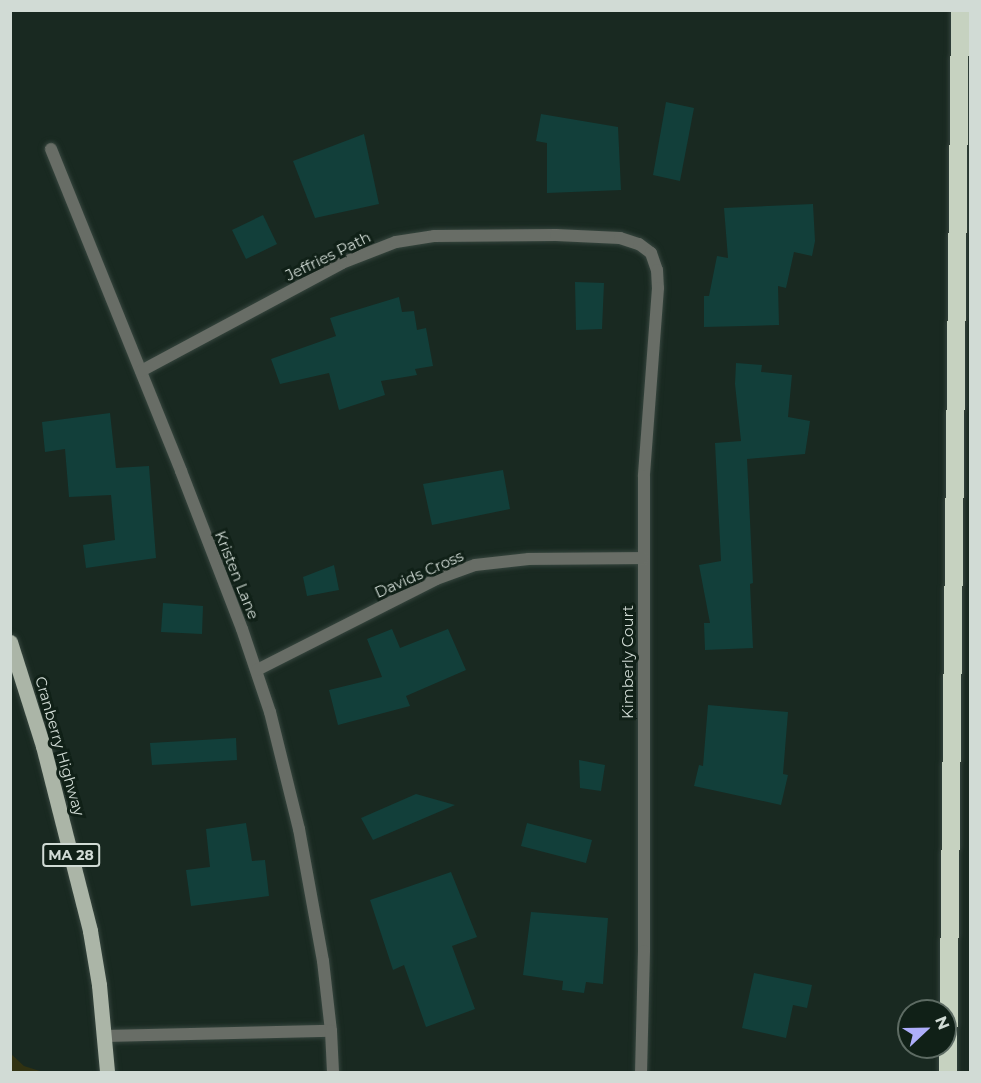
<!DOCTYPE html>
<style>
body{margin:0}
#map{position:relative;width:981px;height:1083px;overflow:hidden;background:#192921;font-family:Montserrat,sans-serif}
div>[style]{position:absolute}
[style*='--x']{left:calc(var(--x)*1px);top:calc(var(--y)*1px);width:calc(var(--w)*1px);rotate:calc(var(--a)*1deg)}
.green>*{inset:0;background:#313212}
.building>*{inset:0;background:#123f3a}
.roads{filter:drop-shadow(0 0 2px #36453e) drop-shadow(0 0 2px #36453e)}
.minor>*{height:12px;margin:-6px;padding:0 6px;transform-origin:6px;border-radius:6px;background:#686d66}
.primary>*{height:15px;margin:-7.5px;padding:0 7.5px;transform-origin:7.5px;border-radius:7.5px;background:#abb5a7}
.motorway>*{height:18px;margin:-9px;padding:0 9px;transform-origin:9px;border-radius:9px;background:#c6d2c0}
span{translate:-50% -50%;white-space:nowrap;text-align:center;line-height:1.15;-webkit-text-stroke:6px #102017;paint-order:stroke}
.shield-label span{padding:2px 4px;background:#102017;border:2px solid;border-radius:4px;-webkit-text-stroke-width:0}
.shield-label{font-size:14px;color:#d1dbd5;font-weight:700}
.street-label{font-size:15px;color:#d1dbd5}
.frame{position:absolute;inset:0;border:12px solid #d1dbd5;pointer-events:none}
.north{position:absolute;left:897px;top:999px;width:60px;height:60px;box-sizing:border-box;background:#102017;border:2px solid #5d6b63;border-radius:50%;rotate:68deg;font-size:16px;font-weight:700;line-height:24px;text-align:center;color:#d1dbd5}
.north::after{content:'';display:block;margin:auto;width:21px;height:27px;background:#aeaefb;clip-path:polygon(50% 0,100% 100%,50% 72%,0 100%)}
</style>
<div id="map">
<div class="green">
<div style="clip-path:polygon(10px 1053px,24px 1066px,43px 1072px,11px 1072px)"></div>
</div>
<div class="building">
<div style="clip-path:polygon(666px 102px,694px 108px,680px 181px,653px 175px)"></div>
<div style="clip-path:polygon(541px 114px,618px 127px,621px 190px,547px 193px,547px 143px,536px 141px)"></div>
<div style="clip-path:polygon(364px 134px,379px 204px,315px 218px,293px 161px)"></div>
<div style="clip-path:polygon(813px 204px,815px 241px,812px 256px,794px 252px,786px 288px,778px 286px,779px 325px,704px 327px,704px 296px,709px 296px,717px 256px,728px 258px,724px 208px)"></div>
<div style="clip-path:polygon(263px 215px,277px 244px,246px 259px,232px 230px)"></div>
<div style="clip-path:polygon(575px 282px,604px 283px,602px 329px,576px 330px)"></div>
<div style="clip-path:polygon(399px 297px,402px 312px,414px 311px,417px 330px,426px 328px,433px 366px,415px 369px,417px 375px,381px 381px,385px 395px,339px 410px,329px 373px,280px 384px,271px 359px,336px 336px,330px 318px)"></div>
<div style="clip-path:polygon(736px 363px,762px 365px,761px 372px,792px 375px,788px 417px,810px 421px,805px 454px,747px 459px,753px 583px,750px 584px,753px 648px,705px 650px,704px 623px,710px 623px,699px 565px,721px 561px,715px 443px,741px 441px,735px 384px)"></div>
<div style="clip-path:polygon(110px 413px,116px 468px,149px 466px,156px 558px,86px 568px,83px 545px,115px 540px,111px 495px,69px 497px,65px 449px,45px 452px,42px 422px)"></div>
<div style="clip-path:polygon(503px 470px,510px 509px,432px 525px,423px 484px)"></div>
<div style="clip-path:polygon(334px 565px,339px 590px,307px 596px,303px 577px)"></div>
<div style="clip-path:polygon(163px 603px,203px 606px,202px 634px,161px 632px)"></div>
<div style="clip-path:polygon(392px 629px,400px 648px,448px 629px,466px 670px,406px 696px,410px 706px,338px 725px,329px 690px,382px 677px,367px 639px)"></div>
<div style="clip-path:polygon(708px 705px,788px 712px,783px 774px,788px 775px,781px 805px,694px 786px,699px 765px,703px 766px)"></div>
<div style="clip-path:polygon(236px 738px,237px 760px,152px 765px,150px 743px)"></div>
<div style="clip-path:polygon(579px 760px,605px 765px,601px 791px,580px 788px)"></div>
<div style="clip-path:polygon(416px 794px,455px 805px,373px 840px,361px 818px)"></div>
<div style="clip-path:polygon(246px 823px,252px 861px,265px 860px,269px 896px,191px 906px,186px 870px,210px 867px,206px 829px)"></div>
<div style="clip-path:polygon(527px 823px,592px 840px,586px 863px,521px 846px)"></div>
<div style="clip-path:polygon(451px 872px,477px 937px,452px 946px,475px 1009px,426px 1027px,404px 965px,393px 970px,370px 900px)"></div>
<div style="clip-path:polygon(531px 912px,608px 918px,603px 984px,586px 982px,584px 993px,562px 990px,563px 981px,523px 975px)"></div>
<div style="clip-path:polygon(754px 973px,812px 985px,807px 1008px,793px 1005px,786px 1038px,742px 1028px)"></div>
</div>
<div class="roads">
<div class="minor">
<div style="--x:51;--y:149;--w:347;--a:68"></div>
<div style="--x:181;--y:471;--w:169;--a:68.9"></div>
<div style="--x:242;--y:629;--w:88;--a:71.4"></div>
<div style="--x:270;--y:712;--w:121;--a:76.1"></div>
<div style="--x:299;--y:829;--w:134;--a:79.7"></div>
<div style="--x:323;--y:961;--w:70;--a:83.5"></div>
<div style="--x:141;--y:371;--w:228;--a:-28.2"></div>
<div style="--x:342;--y:263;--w:58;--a:-21.3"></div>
<div style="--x:396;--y:242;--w:38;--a:-9"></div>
<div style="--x:434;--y:236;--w:122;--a:-0.5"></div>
<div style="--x:556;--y:235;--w:64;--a:2.7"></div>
<div style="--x:620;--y:238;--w:20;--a:18"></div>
<div style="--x:639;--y:244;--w:15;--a:37"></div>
<div style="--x:651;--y:253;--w:18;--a:71"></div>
<div style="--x:657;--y:270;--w:18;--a:87"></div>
<div style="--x:658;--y:288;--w:189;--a:94.3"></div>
<div style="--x:644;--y:476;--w:475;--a:90"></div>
<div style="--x:644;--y:951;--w:121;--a:91.4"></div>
<div style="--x:257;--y:670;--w:201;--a:-26.9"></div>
<div style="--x:436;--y:579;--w:41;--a:-19.7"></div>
<div style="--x:475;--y:565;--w:54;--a:-6.3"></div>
<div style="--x:529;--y:559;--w:114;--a:-0.5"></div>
<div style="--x:105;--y:1036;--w:226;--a:-1.3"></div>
<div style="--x:331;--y:1031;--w:41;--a:87.2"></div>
</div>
<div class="primary">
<div style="--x:10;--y:642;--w:109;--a:72.4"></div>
<div style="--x:43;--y:746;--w:191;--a:75.7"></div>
<div style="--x:90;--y:931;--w:55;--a:80.5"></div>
<div style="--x:99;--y:985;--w:87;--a:84.7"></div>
</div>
<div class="motorway">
<div style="--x:948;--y:1072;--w:1062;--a:-89.35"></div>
</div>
</div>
<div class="shield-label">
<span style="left:71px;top:855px">MA 28</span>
</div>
<div class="street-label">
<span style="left:328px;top:256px;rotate:-26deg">Jeffries Path</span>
<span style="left:419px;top:574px;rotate:-24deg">Davids Cross</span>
<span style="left:237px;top:575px;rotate:68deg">Kristen Lane</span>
<span style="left:628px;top:662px;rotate:-90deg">Kimberly Court</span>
<span style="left:60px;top:746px;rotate:74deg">Cranberry Highway</span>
</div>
<div class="frame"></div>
<div class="north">N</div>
</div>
